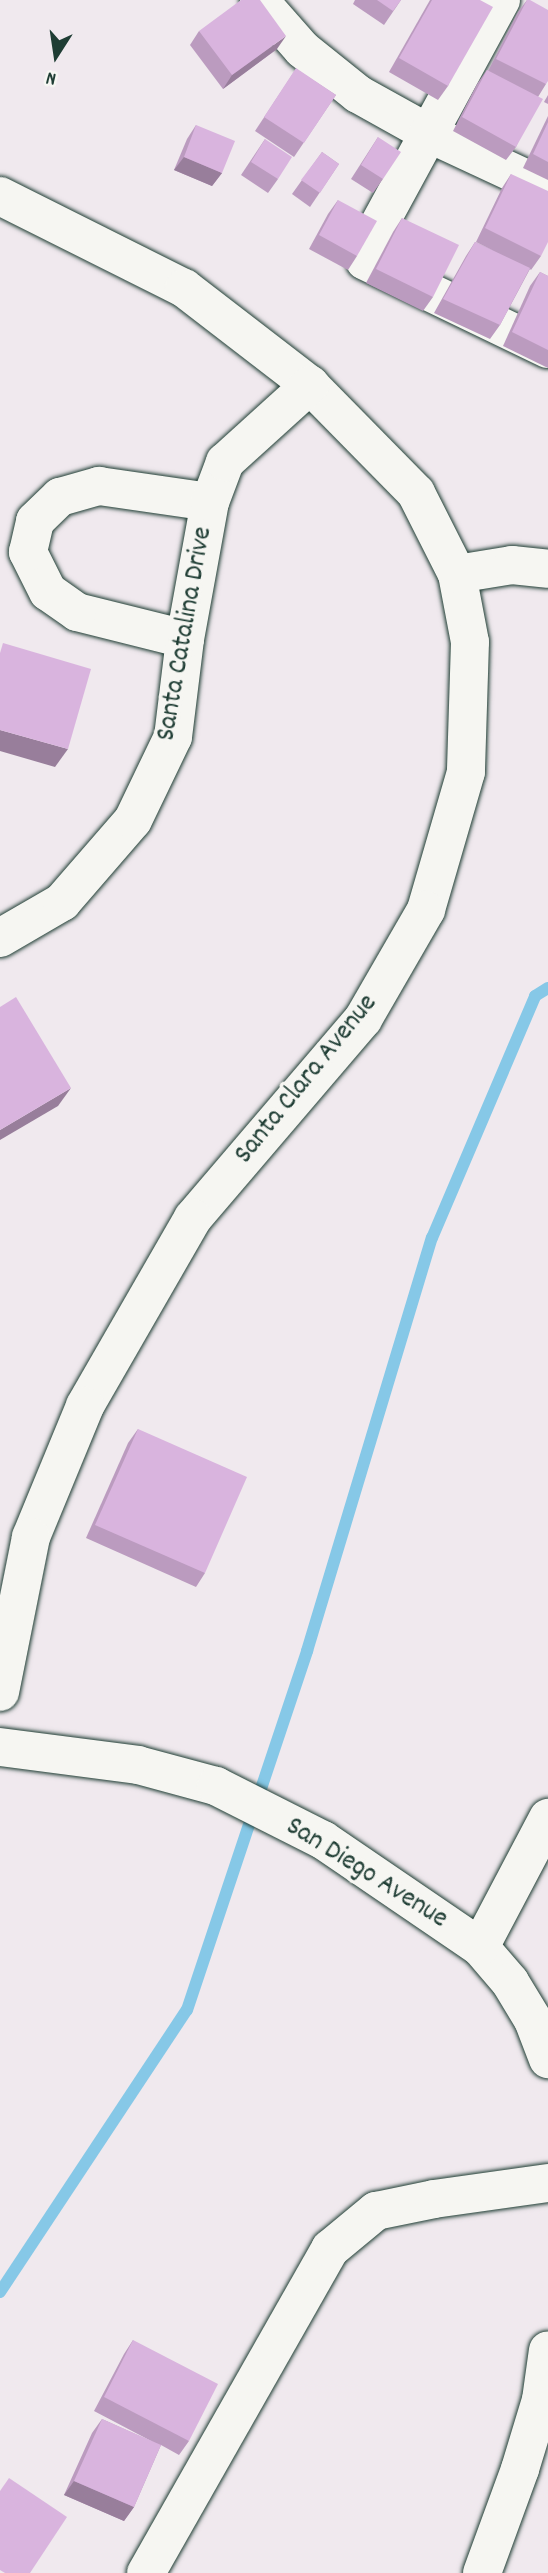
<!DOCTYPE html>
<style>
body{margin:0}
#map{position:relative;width:548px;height:2573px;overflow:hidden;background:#f0e9ee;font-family:Dekko,sans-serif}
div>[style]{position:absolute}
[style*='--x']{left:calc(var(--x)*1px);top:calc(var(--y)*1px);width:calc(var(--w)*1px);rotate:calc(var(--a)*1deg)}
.stream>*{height:12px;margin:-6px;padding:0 6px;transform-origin:6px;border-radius:6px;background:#86c8e7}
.roads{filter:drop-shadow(0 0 2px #1f3d34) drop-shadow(0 0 2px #1f3d34)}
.minor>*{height:38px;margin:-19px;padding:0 19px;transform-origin:19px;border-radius:19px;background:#f6f6f2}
.wall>*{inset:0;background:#bb9bbf}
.shaded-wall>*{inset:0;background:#987e9b}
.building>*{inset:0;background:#d9b4de}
span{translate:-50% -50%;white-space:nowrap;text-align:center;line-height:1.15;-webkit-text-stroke:7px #f6f6f2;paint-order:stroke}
.street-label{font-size:28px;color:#1f3d34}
.north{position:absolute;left:21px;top:21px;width:70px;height:70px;-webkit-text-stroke:5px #f6f6f2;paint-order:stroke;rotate:192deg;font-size:19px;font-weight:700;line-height:28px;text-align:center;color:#1f3d34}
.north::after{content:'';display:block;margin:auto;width:24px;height:32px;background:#1f3d34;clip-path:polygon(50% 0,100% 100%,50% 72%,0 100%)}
</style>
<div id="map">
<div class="stream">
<div style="--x:0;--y:2292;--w:338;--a:-56.5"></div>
<div style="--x:187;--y:2010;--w:379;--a:-71.5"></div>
<div style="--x:307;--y:1651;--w:432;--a:-73.2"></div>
<div style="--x:432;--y:1238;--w:263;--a:-66.9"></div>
<div style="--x:535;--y:996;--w:15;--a:-32"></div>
</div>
<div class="roads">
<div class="minor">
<div style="--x:259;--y:0;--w:65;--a:48.7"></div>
<div style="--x:302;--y:49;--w:72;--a:38.8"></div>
<div style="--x:358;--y:94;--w:80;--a:29.1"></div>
<div style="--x:428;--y:133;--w:132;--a:25"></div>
<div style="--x:501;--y:0;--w:277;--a:118.5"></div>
<div style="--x:369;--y:243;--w:18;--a:103"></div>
<div style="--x:365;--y:261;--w:203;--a:25.7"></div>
<div style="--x:0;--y:196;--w:206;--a:26.6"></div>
<div style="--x:184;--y:288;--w:159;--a:37.6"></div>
<div style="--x:310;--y:385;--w:151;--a:45.5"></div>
<div style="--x:416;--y:493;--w:91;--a:63.2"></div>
<div style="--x:457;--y:574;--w:69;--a:79.2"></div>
<div style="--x:470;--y:642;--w:130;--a:91.8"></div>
<div style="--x:466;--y:772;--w:144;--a:106.2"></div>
<div style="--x:426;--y:910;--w:126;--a:120"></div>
<div style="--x:363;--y:1019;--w:262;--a:130.5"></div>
<div style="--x:193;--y:1218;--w:217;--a:119.9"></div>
<div style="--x:85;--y:1406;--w:142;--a:112.4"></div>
<div style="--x:31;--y:1537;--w:158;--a:101.3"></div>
<div style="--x:457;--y:574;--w:56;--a:-9.3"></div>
<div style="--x:512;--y:565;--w:36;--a:6"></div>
<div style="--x:185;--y:639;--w:111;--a:-166"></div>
<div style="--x:77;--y:612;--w:35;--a:-145"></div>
<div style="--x:48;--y:592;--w:45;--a:-116.6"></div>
<div style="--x:28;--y:552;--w:32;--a:-77"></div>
<div style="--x:35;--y:521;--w:35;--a:-44"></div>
<div style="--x:60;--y:497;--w:41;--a:-15.8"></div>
<div style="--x:99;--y:486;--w:112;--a:8.2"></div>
<div style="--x:0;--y:938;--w:72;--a:-30.1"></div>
<div style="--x:62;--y:902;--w:108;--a:-49.1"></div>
<div style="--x:133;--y:820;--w:92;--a:-64.3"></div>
<div style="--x:173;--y:737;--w:99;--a:-83"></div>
<div style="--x:185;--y:639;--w:139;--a:-79.7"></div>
<div style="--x:210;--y:502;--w:43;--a:-69.4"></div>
<div style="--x:225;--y:462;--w:115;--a:-42.2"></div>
<div style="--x:0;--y:1747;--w:139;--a:7.4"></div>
<div style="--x:138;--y:1765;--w:81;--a:15.1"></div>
<div style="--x:216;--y:1786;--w:120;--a:26.8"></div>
<div style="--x:323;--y:1840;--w:190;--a:34.3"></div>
<div style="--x:480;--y:1947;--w:46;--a:49.4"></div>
<div style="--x:510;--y:1982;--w:44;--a:58.8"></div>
<div style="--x:533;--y:2020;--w:42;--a:69"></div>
<div style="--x:480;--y:1947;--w:146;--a:-62.2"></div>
<div style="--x:146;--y:2573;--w:373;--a:-60.4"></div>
<div style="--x:330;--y:2249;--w:60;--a:-39.6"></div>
<div style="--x:376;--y:2211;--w:59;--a:-11.7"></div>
<div style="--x:434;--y:2199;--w:115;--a:-8"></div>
<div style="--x:482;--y:2573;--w:111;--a:-69.9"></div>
<div style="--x:520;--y:2469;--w:72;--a:-73.1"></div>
<div style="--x:541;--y:2400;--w:50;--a:-82"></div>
</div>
</div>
<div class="wall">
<div style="clip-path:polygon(355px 0,401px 0,384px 25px,353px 4px)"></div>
<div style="clip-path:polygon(430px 0,480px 0,448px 86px,438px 100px,389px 72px)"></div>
<div style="clip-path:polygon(527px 0,546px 84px,538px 97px,516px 147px,506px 160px,453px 131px,477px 84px,487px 70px,488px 71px,518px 12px)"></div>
<div style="clip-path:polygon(199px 31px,277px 49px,223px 89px,190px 45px)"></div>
<div style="clip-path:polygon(296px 69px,336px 95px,294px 157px,255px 131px)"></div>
<div style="clip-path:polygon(548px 95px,548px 104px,544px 102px)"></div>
<div style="clip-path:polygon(548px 116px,548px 180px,523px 168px)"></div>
<div style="clip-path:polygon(196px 125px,222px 173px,212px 186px,174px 170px,187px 139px)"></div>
<div style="clip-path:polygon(378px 137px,383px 179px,373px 193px,351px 179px)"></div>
<div style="clip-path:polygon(265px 139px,278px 179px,268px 193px,241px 175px)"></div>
<div style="clip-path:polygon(322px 152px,339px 164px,310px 207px,292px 194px)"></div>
<div style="clip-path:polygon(511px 174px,541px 256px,531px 270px,530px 269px,500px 325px,490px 339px,434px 313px,466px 256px,475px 242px,494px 251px,476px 242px,502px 188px)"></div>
<div style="clip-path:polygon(338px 200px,357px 256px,348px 270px,309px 249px,328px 214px)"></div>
<div style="clip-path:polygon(402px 218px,433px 297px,423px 311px,366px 283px,393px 232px)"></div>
<div style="clip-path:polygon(540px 272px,548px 276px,548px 368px,503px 346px,530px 286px)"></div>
<div style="clip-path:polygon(138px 1429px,205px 1573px,196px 1587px,86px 1538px,128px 1443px)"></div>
<div style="clip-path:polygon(133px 2340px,189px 2441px,179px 2455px,161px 2445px,134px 2507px,124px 2521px,64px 2495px,92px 2433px,102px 2419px,153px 2442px,94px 2411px,124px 2354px)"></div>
</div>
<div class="shaded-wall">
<div style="clip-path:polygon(286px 36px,277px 49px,223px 89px,232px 75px)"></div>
<div style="clip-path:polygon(184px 157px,222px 173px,212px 186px,174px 170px)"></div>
<div style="clip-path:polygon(0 730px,68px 749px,55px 767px,0 751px)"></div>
<div style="clip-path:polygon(71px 1088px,58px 1106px,0 1140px,0 1130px)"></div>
<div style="clip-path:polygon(74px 2481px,134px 2507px,124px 2521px,64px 2495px)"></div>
</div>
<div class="building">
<div style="clip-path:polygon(241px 0,260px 0,286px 36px,232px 75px,199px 31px)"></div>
<div style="clip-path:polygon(377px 0,401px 0,393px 11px)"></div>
<div style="clip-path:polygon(432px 0,480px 0,493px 7px,448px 86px,399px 58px)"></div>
<div style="clip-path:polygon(527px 0,530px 0,548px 10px,548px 81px,546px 84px,496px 59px)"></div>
<div style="clip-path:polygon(296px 68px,336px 95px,304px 143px,264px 117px)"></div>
<div style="clip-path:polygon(487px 70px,543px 99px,516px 147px,462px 117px)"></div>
<div style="clip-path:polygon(548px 122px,548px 162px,533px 154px)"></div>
<div style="clip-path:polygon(196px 125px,235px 141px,222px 173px,184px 157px)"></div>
<div style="clip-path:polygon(378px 137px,401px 152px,383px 179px,361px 165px)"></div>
<div style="clip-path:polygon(265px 139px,292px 157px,278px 179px,251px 162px)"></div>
<div style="clip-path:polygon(322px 152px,339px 164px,320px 193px,301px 180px)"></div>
<div style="clip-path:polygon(511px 174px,548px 191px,548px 242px,541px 256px,485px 228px)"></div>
<div style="clip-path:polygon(338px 200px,377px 221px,357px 256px,319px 235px)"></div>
<div style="clip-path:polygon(402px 218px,459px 245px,433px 297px,376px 269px)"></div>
<div style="clip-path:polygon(475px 242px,530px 268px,500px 325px,443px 299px)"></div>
<div style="clip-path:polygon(540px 272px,548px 276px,548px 350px,512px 332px)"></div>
<div style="clip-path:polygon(3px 643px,91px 669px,68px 749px,0 730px,0 653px)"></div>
<div style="clip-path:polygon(16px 997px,71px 1088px,0 1130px,0 1007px)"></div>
<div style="clip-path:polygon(138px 1429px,247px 1477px,205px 1573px,95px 1525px)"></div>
<div style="clip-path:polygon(133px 2340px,218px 2384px,189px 2441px,104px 2397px)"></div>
<div style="clip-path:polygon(102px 2419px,161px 2445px,134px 2507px,74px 2481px)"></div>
<div style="clip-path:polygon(9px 2478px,67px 2517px,30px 2573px,5px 2573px,0 2570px,0 2491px)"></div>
</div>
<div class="street-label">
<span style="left:186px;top:634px;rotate:-80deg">Santa Catalina Drive</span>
<span style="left:307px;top:1080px;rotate:-51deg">Santa Clara Avenue</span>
<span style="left:366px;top:1874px;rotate:32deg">San Diego Avenue</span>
</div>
<div class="north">N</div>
</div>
